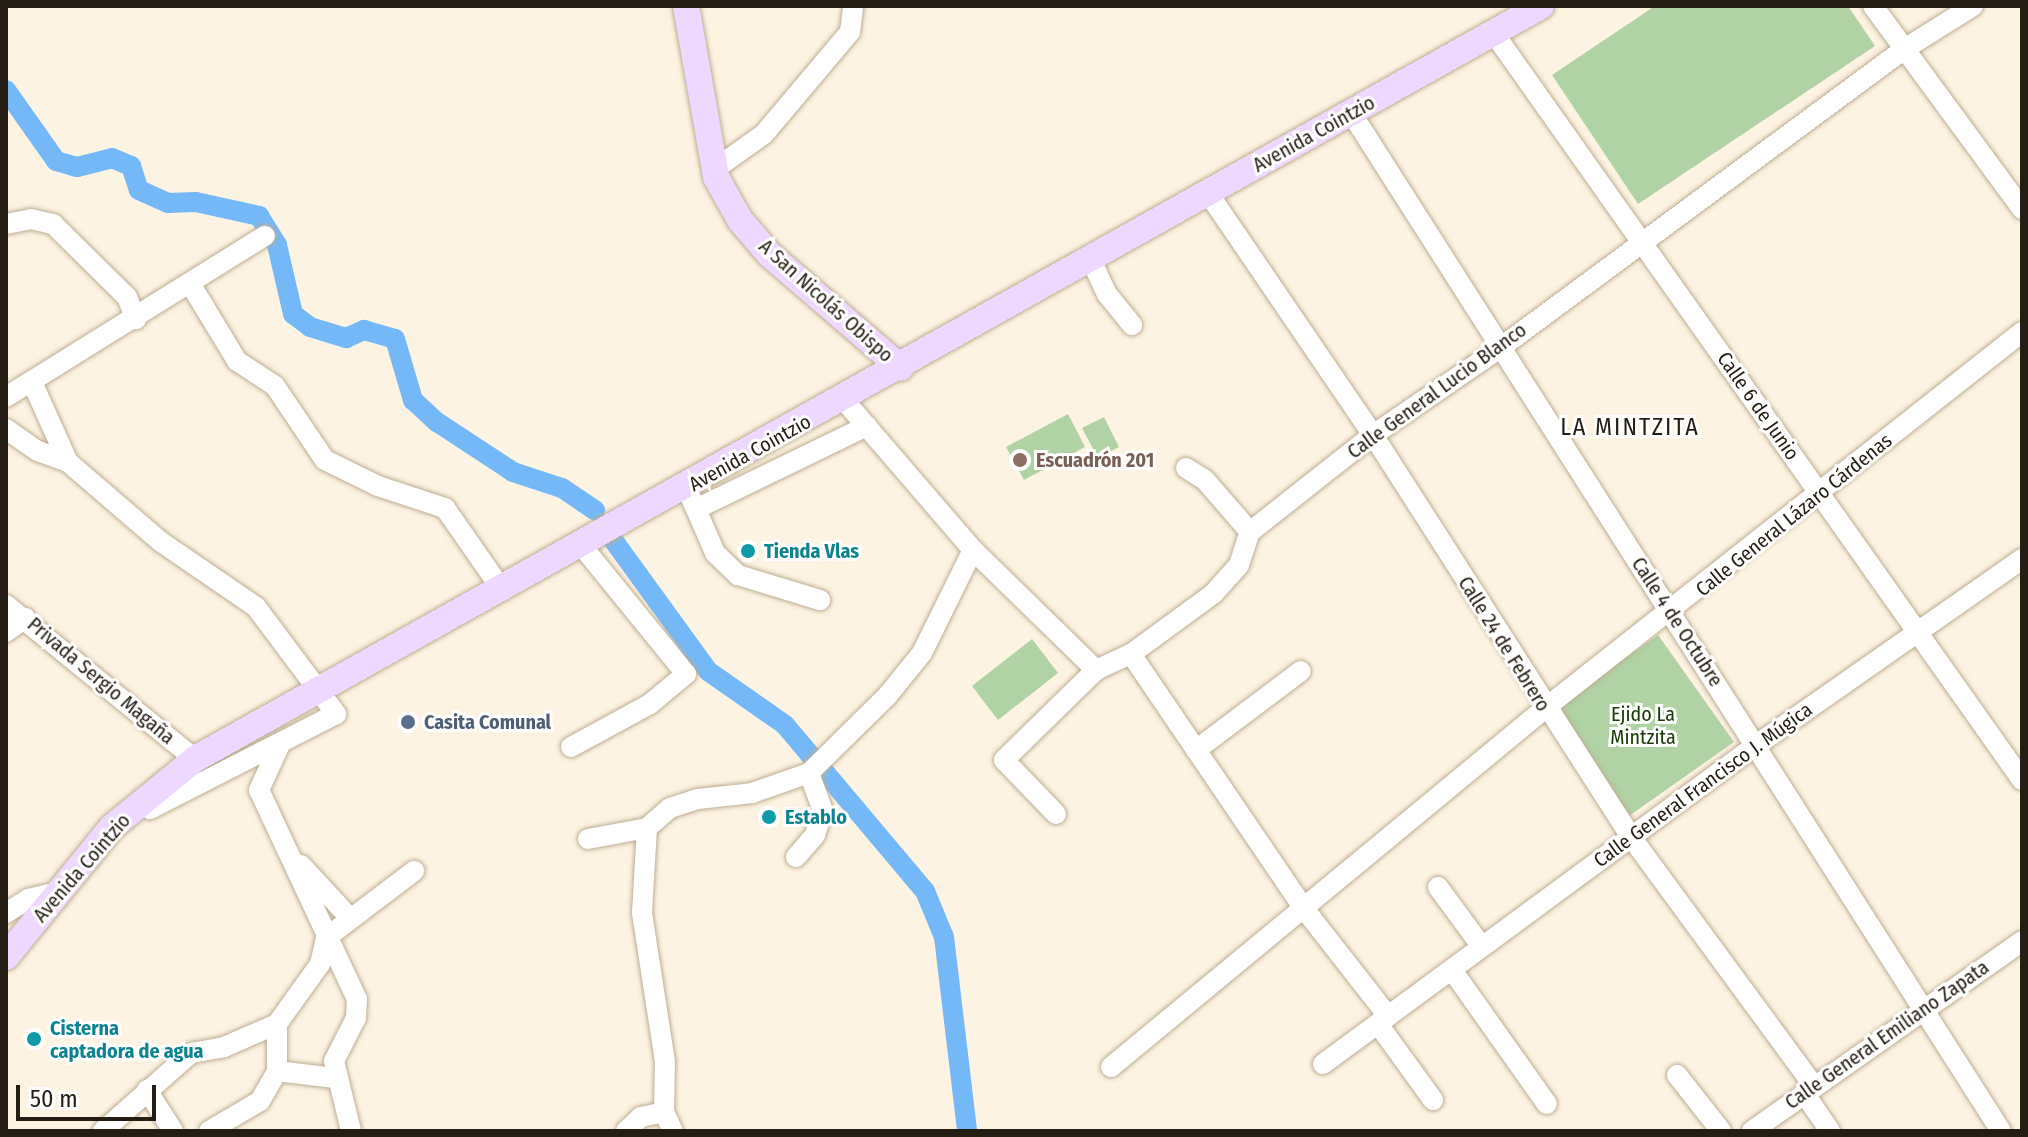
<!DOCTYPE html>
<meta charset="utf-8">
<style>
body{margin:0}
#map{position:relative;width:2028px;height:1137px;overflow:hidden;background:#fdf3e2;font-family:"Fira Sans Condensed",sans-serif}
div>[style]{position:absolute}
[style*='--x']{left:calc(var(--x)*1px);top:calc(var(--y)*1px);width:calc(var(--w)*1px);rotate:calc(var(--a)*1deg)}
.green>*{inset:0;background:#b0d2a4}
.canal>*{height:20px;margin:-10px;padding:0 10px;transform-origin:10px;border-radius:10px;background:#74b8f8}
.roads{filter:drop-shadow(0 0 2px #beae94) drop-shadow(0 0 2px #beae94)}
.minor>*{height:20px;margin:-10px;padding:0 10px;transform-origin:10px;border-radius:10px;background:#fff}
.major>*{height:26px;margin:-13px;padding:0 13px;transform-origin:13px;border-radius:13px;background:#efd8ff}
.dots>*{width:22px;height:22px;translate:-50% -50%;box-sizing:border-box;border:4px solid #fff;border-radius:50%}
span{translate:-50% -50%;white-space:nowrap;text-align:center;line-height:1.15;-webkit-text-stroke:6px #fff;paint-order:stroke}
.street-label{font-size:20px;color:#231d13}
.education-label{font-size:20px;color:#785e54;font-weight:700}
.left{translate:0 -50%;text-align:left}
.culture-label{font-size:20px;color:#0d838f;font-weight:700}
.park-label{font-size:20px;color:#163905}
.service-label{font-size:20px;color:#4e5e75;font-weight:700}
.quarter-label{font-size:24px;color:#231d13;letter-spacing:2px}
.frame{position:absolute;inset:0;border:8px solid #231d13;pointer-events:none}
.scale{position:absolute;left:16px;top:1085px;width:140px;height:36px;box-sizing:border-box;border:4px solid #231d13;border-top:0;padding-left:10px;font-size:24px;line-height:28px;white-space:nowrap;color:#231d13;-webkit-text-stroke:6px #fff;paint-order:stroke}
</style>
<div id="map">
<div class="green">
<div style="clip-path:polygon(1655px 6px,1848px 6px,1875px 46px,1638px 204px,1552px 75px)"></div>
<div style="clip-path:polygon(1068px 414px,1085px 447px,1024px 480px,1006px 447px)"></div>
<div style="clip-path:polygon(1104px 417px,1119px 447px,1098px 458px,1082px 428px)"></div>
<div style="clip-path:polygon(1658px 635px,1734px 742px,1629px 816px,1553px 709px)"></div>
<div style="clip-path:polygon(1032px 639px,1058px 673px,998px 720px,972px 686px)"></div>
</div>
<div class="canal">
<div style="--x:6;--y:90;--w:87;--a:54.8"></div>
<div style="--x:56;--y:161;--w:22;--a:16"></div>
<div style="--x:77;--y:167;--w:36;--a:-14"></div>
<div style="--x:112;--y:158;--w:21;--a:23"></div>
<div style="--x:131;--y:166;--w:25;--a:72"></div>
<div style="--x:139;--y:190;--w:32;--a:24"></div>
<div style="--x:168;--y:203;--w:28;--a:-2"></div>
<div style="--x:196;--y:202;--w:65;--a:12.5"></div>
<div style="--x:259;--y:216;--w:34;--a:58"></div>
<div style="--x:277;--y:245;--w:71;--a:76.9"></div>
<div style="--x:293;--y:314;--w:21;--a:37"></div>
<div style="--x:310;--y:327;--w:38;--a:17"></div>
<div style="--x:346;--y:338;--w:20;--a:-24"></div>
<div style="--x:364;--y:330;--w:32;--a:16"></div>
<div style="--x:395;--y:339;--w:64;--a:73.6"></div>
<div style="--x:413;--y:400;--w:33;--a:43"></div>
<div style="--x:437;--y:422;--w:91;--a:33.3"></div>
<div style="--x:513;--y:472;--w:52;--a:18.1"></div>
<div style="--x:562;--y:488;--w:40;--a:34"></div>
<div style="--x:611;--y:537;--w:165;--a:54.1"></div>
<div style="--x:708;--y:671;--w:94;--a:35"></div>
<div style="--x:785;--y:725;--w:217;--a:49.9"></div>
<div style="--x:925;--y:891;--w:50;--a:67.6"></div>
<div style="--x:944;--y:937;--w:195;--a:83.2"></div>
</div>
<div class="roads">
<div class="minor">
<div style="--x:1873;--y:6;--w:252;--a:53.7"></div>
<div style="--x:1493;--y:32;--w:916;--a:54.73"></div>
<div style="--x:1352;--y:114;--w:1206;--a:57.46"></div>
<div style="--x:715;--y:169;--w:60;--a:-35.5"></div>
<div style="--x:764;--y:134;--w:133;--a:-49.9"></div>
<div style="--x:850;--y:32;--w:26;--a:-83"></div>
<div style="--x:1208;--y:193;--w:293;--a:55.7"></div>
<div style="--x:1373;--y:435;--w:478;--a:57.3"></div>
<div style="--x:1631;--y:837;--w:309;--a:53.7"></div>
<div style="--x:6;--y:224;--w:25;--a:-11"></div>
<div style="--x:31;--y:219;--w:23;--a:13"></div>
<div style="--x:53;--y:224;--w:104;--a:44.6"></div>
<div style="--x:127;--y:297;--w:24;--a:68"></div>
<div style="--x:1091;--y:260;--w:38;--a:65"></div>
<div style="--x:1107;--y:294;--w:40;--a:51"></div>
<div style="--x:191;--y:285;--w:89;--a:58.8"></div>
<div style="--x:237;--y:361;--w:45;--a:33.3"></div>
<div style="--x:275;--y:386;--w:89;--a:56"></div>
<div style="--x:325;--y:460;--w:59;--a:26.1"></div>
<div style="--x:378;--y:486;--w:71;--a:18.2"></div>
<div style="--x:445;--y:508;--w:100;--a:55.2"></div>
<div style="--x:32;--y:382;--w:88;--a:65.8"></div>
<div style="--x:6;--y:397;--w:305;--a:-31.9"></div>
<div style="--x:844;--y:400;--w:198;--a:49.3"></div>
<div style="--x:973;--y:550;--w:172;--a:44.3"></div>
<div style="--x:6;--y:429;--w:39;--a:35"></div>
<div style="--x:38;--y:451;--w:32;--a:20"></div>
<div style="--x:68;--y:462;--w:123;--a:40.7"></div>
<div style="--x:161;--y:542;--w:115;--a:34.4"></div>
<div style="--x:256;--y:607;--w:134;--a:53.2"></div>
<div style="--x:336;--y:714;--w:209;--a:152.9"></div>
<div style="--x:1186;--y:468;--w:22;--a:32"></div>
<div style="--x:1205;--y:480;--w:69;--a:49.1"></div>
<div style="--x:687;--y:489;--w:22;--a:66"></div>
<div style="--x:696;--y:509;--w:190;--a:-25.9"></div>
<div style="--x:696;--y:509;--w:48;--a:66.6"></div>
<div style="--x:715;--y:553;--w:32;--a:44"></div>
<div style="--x:738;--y:575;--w:86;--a:17"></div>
<div style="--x:6;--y:605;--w:244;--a:39.2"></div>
<div style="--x:6;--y:632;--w:24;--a:-36"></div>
<div style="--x:1131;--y:654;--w:305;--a:55.8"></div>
<div style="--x:1302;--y:906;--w:140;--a:52"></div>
<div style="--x:281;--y:742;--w:53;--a:114.6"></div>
<div style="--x:259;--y:790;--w:231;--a:64.9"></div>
<div style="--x:357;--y:999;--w:19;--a:93"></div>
<div style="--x:356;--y:1018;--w:48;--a:117.1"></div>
<div style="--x:334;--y:1061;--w:72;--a:76.3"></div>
<div style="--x:571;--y:747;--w:90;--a:-28.6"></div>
<div style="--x:650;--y:704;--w:47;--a:-39.8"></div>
<div style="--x:686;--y:674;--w:165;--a:-129.1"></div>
<div style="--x:1196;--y:750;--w:131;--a:-37"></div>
<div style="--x:1056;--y:814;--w:75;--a:-133.9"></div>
<div style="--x:1004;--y:760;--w:129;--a:-44.4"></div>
<div style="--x:1096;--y:670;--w:38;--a:-25"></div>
<div style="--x:1131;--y:654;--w:102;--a:-36.2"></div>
<div style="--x:1213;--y:594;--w:39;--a:-48"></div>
<div style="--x:1239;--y:565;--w:35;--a:-72"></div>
<div style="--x:1250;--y:532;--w:157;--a:-38.3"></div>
<div style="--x:1373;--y:435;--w:154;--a:-34.4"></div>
<div style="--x:1500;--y:348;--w:501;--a:-36.48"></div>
<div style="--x:1903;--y:50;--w:83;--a:-32.2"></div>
<div style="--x:647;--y:828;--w:85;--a:93.4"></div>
<div style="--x:642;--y:913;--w:150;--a:81.2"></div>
<div style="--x:665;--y:1061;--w:51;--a:91.1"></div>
<div style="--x:664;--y:1112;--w:21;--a:65"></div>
<div style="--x:588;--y:839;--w:60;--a:-10.6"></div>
<div style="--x:647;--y:828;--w:30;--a:-41"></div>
<div style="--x:670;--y:808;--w:29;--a:-18"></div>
<div style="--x:698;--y:799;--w:54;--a:-6.3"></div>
<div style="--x:752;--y:793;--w:60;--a:-19.3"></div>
<div style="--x:809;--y:773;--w:111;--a:-44.6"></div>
<div style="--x:888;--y:695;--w:54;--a:-51"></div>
<div style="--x:922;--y:653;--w:115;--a:-63.7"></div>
<div style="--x:796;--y:857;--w:29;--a:-49"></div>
<div style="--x:815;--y:835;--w:25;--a:-72"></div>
<div style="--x:823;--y:811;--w:40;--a:-110.2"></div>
<div style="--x:301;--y:865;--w:71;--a:47.3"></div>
<div style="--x:1438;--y:887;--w:74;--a:53.7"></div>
<div style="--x:6;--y:913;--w:26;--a:-32"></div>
<div style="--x:28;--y:899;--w:32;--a:-13"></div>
<div style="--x:1452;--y:970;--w:164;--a:54.7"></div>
<div style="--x:1378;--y:1024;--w:94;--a:54.1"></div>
<div style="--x:1323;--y:1064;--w:536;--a:-36.36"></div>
<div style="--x:1755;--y:746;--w:326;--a:-35"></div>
<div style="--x:1111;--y:1067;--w:562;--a:-39.58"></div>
<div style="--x:1544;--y:709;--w:609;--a:-38.26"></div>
<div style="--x:277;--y:1071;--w:58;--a:6.9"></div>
<div style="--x:1677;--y:1075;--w:71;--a:51.8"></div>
<div style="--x:147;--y:1090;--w:49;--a:57.6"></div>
<div style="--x:1804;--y:1093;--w:46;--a:55.6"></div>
<div style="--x:103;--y:1131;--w:118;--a:-41.6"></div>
<div style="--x:191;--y:1053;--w:34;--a:-10"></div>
<div style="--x:224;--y:1047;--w:58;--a:-23.5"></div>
<div style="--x:209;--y:1131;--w:59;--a:-30.5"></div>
<div style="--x:260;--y:1101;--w:34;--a:-60"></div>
<div style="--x:277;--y:1071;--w:47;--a:-90"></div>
<div style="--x:277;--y:1024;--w:74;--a:-54.4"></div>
<div style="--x:320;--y:964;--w:27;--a:-77"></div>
<div style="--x:326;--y:938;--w:111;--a:-37.3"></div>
<div style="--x:626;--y:1131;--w:21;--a:-43"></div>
<div style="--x:641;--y:1117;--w:24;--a:-12"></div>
<div style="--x:1752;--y:1131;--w:330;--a:-35.1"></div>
</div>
<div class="major">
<div style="--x:686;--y:6;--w:174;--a:80"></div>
<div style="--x:716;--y:177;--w:49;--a:60.8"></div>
<div style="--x:740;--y:220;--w:45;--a:49.5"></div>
<div style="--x:769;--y:254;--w:174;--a:40.8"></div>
<div style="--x:6;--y:957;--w:168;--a:-50.8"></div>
<div style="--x:112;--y:827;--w:107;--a:-39.3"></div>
<div style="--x:195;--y:759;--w:1542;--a:-29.22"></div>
</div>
</div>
<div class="dots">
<div style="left:1020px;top:460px;background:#8d6e63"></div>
<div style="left:748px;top:551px;background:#0f9aa8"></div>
<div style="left:408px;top:722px;background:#5c6f8a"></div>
<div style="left:769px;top:817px;background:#0f9aa8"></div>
<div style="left:34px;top:1039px;background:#0f9aa8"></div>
</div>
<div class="street-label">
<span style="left:1314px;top:134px;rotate:-29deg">Avenida Cointzio</span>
<span style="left:826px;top:301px;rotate:42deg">A San Nicolás Obispo</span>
<span style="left:1437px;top:391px;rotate:-36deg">Calle General Lucio Blanco</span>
<span style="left:1758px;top:406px;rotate:55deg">Calle 6 de Junio</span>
<span style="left:750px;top:453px;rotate:-29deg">Avenida Cointzio</span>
<span style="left:1794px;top:515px;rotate:-39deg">Calle General Lázaro Cárdenas</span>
<span style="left:1677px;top:622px;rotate:57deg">Calle 4 de Octubre</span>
<span style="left:1504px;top:644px;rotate:58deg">Calle 24 de Febrero</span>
<span style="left:101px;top:681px;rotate:40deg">Privada Sergio Magaña</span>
<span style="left:1703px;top:785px;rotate:-36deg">Calle General Francisco J. Múgica</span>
<span style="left:82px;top:868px;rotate:-49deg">Avenida Cointzio</span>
<span style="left:1887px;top:1035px;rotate:-35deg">Calle General Emiliano Zapata</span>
</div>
<div class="education-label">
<span class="left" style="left:1036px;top:460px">Escuadrón 201</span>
</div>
<div class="culture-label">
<span class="left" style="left:764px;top:551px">Tienda Vlas</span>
<span class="left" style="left:785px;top:817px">Establo</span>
<span class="left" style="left:50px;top:1040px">Cisterna<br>captadora de agua</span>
</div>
<div class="park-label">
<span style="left:1643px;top:726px">Ejido La<br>Mintzita</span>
</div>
<div class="service-label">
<span class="left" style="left:424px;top:722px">Casita Comunal</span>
</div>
<div class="quarter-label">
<span style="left:1630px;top:428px">LA MINTZITA</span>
</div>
<div class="frame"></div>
<div class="scale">50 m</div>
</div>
